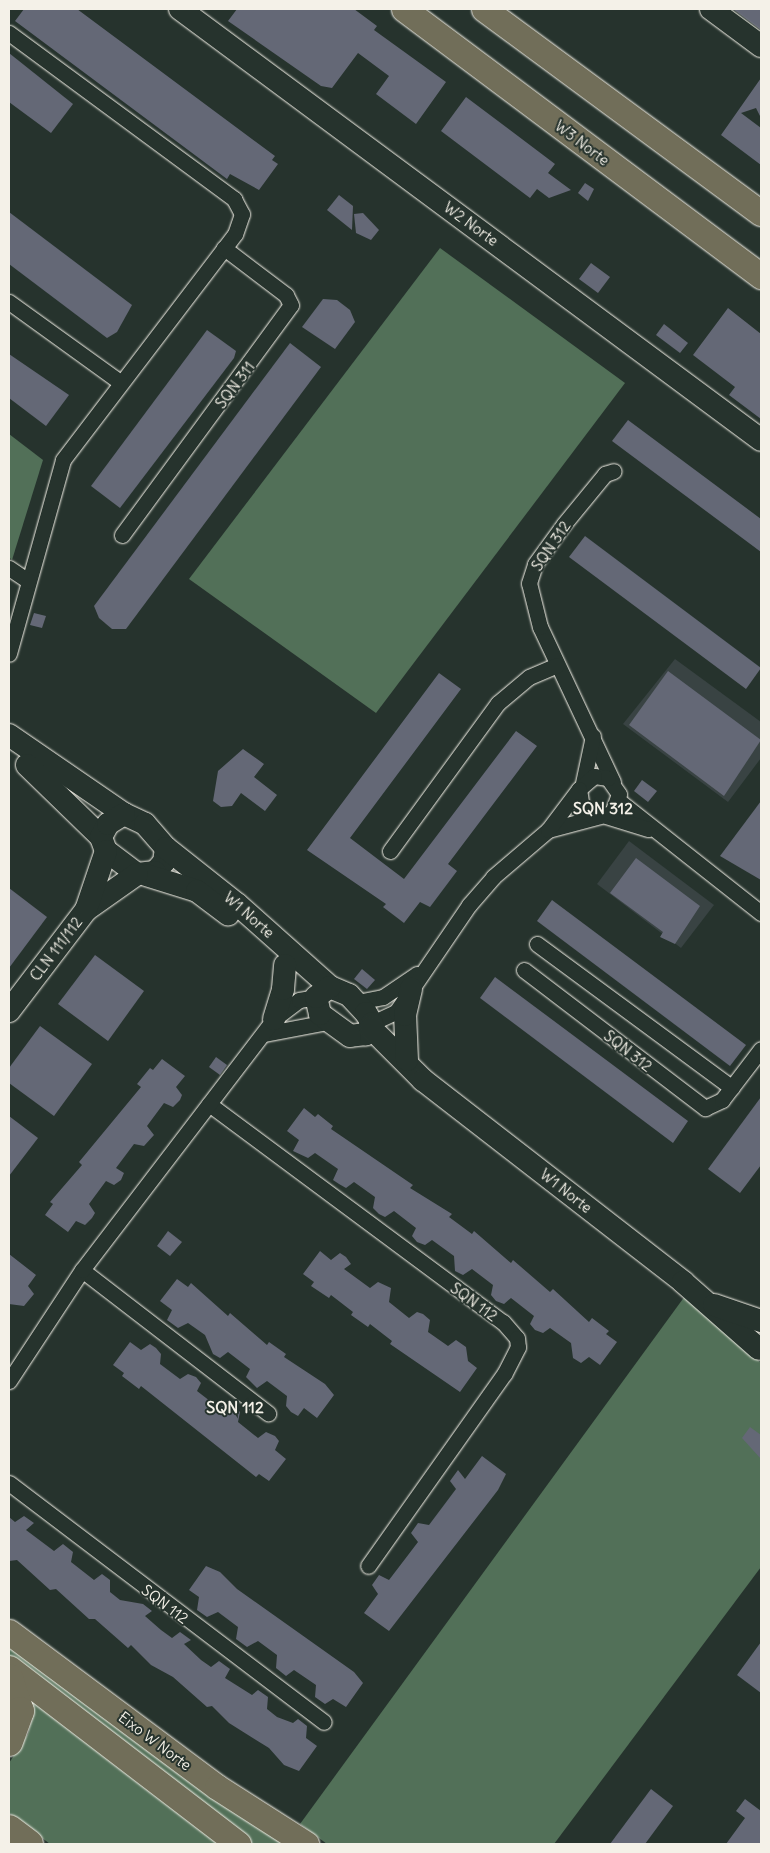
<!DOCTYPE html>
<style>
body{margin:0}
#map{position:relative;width:770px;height:1853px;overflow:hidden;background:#26332d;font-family:Delius,sans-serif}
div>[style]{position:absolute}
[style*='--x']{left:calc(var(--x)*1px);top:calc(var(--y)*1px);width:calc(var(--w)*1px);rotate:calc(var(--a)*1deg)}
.built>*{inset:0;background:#394343}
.green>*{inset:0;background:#527058}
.building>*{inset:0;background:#646876}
.roads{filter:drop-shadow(0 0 1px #f4f1e8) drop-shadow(0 0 1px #f4f1e8)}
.street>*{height:15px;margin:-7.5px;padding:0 7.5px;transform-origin:7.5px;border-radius:7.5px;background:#26332d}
.secondary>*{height:22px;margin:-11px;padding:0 11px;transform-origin:11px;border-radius:11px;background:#26332d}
.primary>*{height:25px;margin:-12.5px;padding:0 12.5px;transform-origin:12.5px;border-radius:12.5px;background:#716e59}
.highway>*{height:28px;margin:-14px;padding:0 14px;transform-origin:14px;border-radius:14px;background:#716e59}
span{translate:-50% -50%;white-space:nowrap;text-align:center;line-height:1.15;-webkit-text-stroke:4px #26332d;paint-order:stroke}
.street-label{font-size:15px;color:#f4f1e8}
.neighbourhood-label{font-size:16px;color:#f4f1e8;font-weight:700}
.frame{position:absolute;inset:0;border:10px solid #f4f1e8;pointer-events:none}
</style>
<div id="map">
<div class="built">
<div style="clip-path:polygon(675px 659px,761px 722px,761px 758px,728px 802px,623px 724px)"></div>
<div style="clip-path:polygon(629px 841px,714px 905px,681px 948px,597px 884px)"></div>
</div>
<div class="green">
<div style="clip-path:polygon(440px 248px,625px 383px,376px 713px,189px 579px)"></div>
<div style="clip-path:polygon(9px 434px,43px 460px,12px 560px,9px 557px)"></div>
<div style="clip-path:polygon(685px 1296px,761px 1363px,761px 1567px,554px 1844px,327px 1844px,300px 1824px)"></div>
<div style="clip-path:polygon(9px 1642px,293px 1844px,253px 1844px,9px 1657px)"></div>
<div style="clip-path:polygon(29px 1691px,222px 1844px,50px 1844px,9px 1813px,9px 1763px,28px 1734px,33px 1714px)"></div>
</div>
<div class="building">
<div style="clip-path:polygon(24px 9px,77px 9px,275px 156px,272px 160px,278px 164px,259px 190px,230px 174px,227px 179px,15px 21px)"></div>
<div style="clip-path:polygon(237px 9px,354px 9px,377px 26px,374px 30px,446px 82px,416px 124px,376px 94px,389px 76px,358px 53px,332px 88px,321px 86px,228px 21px)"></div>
<div style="clip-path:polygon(733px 9px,761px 9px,761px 30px)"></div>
<div style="clip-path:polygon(9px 53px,73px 104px,51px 133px,9px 102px)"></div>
<div style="clip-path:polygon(761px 78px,761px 118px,756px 108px,741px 113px,761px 128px,761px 165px,721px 135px)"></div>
<div style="clip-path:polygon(466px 97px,555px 164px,548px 173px,571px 190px,549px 198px,537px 189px,530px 198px,441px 131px)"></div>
<div style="clip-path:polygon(585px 183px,594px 189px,588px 201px,578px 193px)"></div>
<div style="clip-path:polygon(339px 195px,353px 206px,352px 230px,327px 210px)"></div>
<div style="clip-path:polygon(9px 212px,132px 305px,117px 332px,107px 338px,9px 264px)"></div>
<div style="clip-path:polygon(363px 213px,379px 230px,371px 240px,356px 233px,354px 214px)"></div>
<div style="clip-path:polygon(591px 263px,610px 277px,598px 293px,579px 279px)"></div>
<div style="clip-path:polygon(323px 299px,337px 300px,350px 310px,355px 322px,335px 349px,302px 327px)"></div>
<div style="clip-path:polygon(728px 308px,761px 334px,761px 419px,729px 395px,735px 387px,693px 355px)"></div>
<div style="clip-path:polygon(664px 324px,688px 343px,680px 353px,656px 335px)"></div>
<div style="clip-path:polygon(207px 330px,236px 351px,234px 358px,120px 508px,91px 486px)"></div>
<div style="clip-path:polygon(290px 343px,321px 367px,126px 629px,112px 629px,99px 618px,94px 606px)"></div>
<div style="clip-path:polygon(9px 354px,69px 395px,46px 426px,9px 398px)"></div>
<div style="clip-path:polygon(628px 420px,761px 519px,761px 552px,612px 441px)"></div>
<div style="clip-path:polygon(585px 536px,761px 668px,746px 689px,569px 557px)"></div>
<div style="clip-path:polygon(34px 613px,46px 616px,42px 628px,30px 625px)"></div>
<div style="clip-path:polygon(668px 671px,761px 740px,724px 796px,629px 725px)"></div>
<div style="clip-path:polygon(439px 673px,461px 689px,350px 838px,404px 879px,516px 731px,537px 746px,448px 864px,457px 871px,430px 907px,420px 902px,404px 923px,383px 907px,386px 904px,307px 850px)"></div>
<div style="clip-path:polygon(243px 749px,264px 764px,254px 777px,277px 795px,265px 811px,241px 793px,232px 806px,221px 807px,213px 801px,218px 771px)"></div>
<div style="clip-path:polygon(642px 780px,657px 791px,648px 802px,634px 791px)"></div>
<div style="clip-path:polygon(761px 801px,761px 880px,720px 856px)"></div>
<div style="clip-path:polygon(636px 858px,700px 906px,675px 944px,660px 937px,663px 932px,610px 893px)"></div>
<div style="clip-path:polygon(9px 888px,47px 917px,9px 968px)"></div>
<div style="clip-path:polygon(552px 900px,746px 1045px,730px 1066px,537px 921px)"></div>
<div style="clip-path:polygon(95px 955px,144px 991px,108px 1041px,58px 1004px)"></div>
<div style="clip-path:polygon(362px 969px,375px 980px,367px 989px,354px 979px)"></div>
<div style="clip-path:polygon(495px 977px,688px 1121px,673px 1143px,480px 998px)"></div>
<div style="clip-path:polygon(40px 1026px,92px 1064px,54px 1116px,9px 1083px,9px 1068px)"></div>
<div style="clip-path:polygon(216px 1057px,227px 1065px,220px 1075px,209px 1067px)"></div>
<div style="clip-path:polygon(162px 1059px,185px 1076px,176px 1087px,182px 1095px,180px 1100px,173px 1107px,164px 1103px,147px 1126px,154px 1135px,144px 1146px,134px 1144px,116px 1168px,124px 1173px,121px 1180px,114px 1185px,106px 1181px,89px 1204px,95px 1213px,92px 1218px,85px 1225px,76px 1221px,68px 1232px,45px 1215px,53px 1204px,50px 1202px,82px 1165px,79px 1162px,141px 1087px,137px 1084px,150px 1068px,153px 1070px)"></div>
<div style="clip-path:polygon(761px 1097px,761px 1165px,740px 1193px,708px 1169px)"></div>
<div style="clip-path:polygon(304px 1108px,315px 1117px,318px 1114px,333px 1126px,331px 1129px,413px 1185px,410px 1188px,452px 1214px,449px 1217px,472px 1234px,474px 1231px,511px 1263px,513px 1260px,550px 1292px,553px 1289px,589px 1322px,592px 1318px,609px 1331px,606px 1334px,617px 1342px,600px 1365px,589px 1357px,581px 1363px,573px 1358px,571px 1343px,550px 1328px,543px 1333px,535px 1330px,530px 1324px,534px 1316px,511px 1298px,504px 1304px,496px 1301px,491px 1295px,493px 1285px,472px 1269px,463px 1275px,455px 1271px,454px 1256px,432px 1240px,425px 1245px,417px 1242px,412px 1236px,416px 1228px,394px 1211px,385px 1217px,379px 1214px,373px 1208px,375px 1197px,354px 1182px,346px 1188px,339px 1184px,333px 1180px,338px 1169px,315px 1153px,308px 1158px,293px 1151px,299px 1140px,287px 1131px)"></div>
<div style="clip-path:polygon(9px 1116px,38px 1138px,9px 1176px)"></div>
<div style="clip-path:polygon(168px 1231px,182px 1242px,170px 1256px,157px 1246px)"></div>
<div style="clip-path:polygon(320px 1251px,331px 1260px,340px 1253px,346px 1257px,351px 1264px,344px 1269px,370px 1288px,378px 1282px,391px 1288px,389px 1302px,409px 1318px,417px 1312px,423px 1314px,430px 1320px,428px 1332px,448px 1346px,456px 1340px,466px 1347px,468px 1361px,477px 1368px,460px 1392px,390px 1344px,392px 1341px,370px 1324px,368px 1327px,351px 1315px,353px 1312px,331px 1295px,329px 1298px,311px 1286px,314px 1282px,303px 1274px)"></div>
<div style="clip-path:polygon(9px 1254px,36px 1275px,28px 1286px,34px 1294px,24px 1306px,9px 1304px)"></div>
<div style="clip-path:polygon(177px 1279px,188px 1287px,191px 1283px,228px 1316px,230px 1313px,267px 1345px,269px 1342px,286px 1354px,284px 1357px,325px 1384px,334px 1395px,317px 1418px,304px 1408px,298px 1416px,291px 1412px,286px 1406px,287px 1396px,267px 1381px,257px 1388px,246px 1377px,250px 1369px,228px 1352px,220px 1358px,213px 1354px,205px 1335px,188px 1323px,178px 1328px,167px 1320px,172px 1310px,160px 1301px)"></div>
<div style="clip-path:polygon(130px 1342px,141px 1350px,150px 1344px,156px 1348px,161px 1354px,160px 1364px,180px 1379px,188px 1374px,196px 1377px,201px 1383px,197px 1391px,219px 1408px,227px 1403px,234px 1406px,240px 1412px,238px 1422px,258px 1438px,266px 1432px,275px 1436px,279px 1441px,275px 1450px,286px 1459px,269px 1481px,259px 1474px,256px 1477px,141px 1386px,139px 1389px,122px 1376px,124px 1373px,113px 1365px)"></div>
<div style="clip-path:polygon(750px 1427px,761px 1435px,761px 1459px,742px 1438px)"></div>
<div style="clip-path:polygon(482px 1456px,506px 1474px,498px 1490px,389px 1631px,364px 1613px,378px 1594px,372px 1585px,379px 1575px,389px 1580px,418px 1542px,411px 1533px,418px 1523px,429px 1525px,456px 1489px,450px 1481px,458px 1470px,465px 1479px)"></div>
<div style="clip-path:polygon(24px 1516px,34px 1523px,26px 1530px,54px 1551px,63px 1544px,73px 1552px,71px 1562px,94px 1580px,102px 1574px,110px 1580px,110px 1592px,120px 1600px,143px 1604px,152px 1611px,145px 1616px,161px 1630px,172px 1638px,180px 1632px,191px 1640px,184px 1644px,201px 1660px,211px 1667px,219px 1661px,230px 1669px,225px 1678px,252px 1695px,258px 1690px,268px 1697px,267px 1709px,277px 1717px,293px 1723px,298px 1719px,307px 1726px,306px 1738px,317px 1746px,299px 1771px,284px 1765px,269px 1748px,229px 1723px,212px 1706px,207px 1707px,173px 1677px,151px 1665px,131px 1645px,128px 1648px,95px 1619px,89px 1619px,56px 1589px,50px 1590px,17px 1560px,9px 1561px,9px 1517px,15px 1522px)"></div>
<div style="clip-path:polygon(206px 1566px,220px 1572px,237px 1589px,354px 1672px,363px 1683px,346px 1707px,333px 1699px,325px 1704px,315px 1697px,316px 1685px,294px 1670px,286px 1676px,276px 1668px,277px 1655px,258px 1641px,247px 1647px,236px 1639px,238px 1627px,218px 1612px,207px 1617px,197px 1610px,199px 1597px,189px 1590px)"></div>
<div style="clip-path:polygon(761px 1642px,761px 1693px,737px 1675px)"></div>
<div style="clip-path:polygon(651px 1789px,673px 1806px,645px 1844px,610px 1844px)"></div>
<div style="clip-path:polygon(745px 1799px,761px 1811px,761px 1844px,726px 1844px,745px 1818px,736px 1811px)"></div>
</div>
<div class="roads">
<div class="street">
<div style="--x:9;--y:33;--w:280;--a:36.4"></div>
<div style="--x:234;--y:199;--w:17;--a:62"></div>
<div style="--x:242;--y:214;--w:21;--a:109"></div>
<div style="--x:235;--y:234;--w:284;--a:127.3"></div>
<div style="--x:63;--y:460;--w:201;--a:105.6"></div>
<div style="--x:9;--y:302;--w:137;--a:35.8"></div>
<div style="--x:122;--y:535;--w:285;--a:-53.7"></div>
<div style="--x:291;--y:305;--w:11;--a:-117"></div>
<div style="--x:286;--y:295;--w:78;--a:-142.8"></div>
<div style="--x:9;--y:568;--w:23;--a:34"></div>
<div style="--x:613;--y:782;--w:171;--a:-115.2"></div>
<div style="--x:540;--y:627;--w:45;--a:-104"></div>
<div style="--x:529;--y:583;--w:20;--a:-72"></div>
<div style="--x:535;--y:564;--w:49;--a:-54.1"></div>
<div style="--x:564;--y:524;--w:65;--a:-50.6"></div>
<div style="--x:605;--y:474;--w:9;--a:-18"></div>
<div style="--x:583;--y:783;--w:48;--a:-78"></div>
<div style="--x:619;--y:801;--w:181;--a:38.3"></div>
<div style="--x:606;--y:816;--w:44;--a:17.2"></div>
<div style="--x:548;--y:830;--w:66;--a:-14.9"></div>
<div style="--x:612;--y:813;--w:20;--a:-70"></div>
<div style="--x:619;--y:794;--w:19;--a:-125"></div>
<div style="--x:608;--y:778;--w:14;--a:-172"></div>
<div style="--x:594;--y:776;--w:20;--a:139"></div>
<div style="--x:579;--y:789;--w:20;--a:81"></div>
<div style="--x:582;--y:809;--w:14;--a:36"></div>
<div style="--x:390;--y:851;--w:183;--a:-53.9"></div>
<div style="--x:498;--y:703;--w:40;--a:-40"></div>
<div style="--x:529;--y:677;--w:30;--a:-23"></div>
<div style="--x:537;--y:944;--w:242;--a:36.4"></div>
<div style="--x:524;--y:970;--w:228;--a:37.3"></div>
<div style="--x:705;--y:1108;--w:19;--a:-25"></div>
<div style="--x:722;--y:1100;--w:64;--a:-52.6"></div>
<div style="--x:357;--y:1002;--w:26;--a:-11"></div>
<div style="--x:383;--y:997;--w:41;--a:-34.1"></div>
<div style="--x:372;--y:1023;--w:26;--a:-25"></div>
<div style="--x:396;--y:1012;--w:130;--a:-55.7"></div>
<div style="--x:469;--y:905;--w:37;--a:-49"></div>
<div style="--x:493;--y:877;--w:72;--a:-40.5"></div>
<div style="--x:548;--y:830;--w:51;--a:-52.9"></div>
<div style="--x:264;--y:1034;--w:64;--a:-10.8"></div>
<div style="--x:209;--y:1104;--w:366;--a:36.6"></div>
<div style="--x:503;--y:1322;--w:21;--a:49"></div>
<div style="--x:517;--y:1338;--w:9;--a:84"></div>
<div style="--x:518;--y:1347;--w:30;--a:117"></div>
<div style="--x:504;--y:1374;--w:235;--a:125.3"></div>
<div style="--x:82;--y:1270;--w:235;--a:37.6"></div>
<div style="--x:9;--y:1381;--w:133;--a:-56.7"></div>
<div style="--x:82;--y:1270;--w:316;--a:-52.6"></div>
<div style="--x:274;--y:1019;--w:31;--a:-37"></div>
<div style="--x:299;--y:1000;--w:17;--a:-10"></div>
<div style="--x:9;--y:1483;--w:395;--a:37.2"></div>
</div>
<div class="secondary">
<div style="--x:180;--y:9;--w:723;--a:36.57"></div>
<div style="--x:711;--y:9;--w:62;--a:36.5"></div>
<div style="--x:9;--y:735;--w:140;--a:34.5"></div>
<div style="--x:27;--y:765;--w:103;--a:44.2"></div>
<div style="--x:124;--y:814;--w:23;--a:25"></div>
<div style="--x:145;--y:824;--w:32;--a:49"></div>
<div style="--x:166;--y:848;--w:14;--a:98"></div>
<div style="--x:164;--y:862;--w:13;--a:132"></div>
<div style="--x:155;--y:872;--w:18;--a:174"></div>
<div style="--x:137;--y:874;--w:39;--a:-143"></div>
<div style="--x:106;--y:851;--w:15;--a:-110"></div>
<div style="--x:101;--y:837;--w:15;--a:-62"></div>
<div style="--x:108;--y:824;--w:19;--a:-32"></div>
<div style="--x:166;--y:848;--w:90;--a:38.3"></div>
<div style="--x:237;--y:904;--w:125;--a:41.7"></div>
<div style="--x:146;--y:875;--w:53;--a:17.4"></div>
<div style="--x:197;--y:891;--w:39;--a:37"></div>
<div style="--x:86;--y:910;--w:62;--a:-35.2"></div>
<div style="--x:330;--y:987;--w:21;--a:23"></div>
<div style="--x:349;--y:995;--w:25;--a:47"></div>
<div style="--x:366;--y:1013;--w:12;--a:59"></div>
<div style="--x:372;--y:1023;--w:13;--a:119"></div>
<div style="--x:366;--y:1034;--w:16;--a:173"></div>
<div style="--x:350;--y:1036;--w:37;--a:-144"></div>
<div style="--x:320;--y:1014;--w:17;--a:-103"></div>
<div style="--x:316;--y:997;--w:17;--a:-36"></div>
<div style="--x:9;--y:1011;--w:127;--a:-52.7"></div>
<div style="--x:86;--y:910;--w:62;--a:-71.3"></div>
<div style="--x:274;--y:1019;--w:31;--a:-73"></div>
<div style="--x:283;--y:989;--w:24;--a:-85"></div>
<div style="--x:371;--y:1028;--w:74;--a:45"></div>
<div style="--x:423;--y:1080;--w:329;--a:37.8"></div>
<div style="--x:683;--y:1282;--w:101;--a:41.4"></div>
<div style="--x:407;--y:1060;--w:45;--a:-92.5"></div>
<div style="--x:405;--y:1015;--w:27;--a:-77"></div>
<div style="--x:714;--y:1305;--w:50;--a:18.8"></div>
</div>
<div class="primary">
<div style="--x:404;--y:9;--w:446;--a:36.8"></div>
<div style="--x:484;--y:9;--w:344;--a:36.4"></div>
<div style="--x:9;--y:1632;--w:259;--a:36.7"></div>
<div style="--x:217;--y:1787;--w:106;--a:32.6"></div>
<div style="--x:9;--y:1668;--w:289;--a:37.5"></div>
</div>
<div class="highway">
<div style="--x:9;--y:1678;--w:35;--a:72"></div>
<div style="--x:20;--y:1711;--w:33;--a:110"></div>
<div style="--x:9;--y:1829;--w:25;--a:37"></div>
</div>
</div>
<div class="street-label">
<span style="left:582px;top:143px;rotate:37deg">W3 Norte</span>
<span style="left:471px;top:224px;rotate:36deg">W2 Norte</span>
<span style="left:235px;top:385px;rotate:-53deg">SQN 311</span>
<span style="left:551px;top:546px;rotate:-56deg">SQN 312</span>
<span style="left:249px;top:915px;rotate:41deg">W1 Norte</span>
<span style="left:56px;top:949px;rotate:-53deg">CLN 111/112</span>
<span style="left:628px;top:1051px;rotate:38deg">SQN 312</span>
<span style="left:566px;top:1191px;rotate:38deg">W1 Norte</span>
<span style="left:474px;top:1302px;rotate:36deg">SQN 112</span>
<span style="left:165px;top:1604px;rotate:37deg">SQN 112</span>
<span style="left:155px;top:1741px;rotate:37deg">Eixo W Norte</span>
</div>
<div class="neighbourhood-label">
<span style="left:603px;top:808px">SQN 312</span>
<span style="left:235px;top:1407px">SQN 112</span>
</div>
<div class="frame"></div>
</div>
